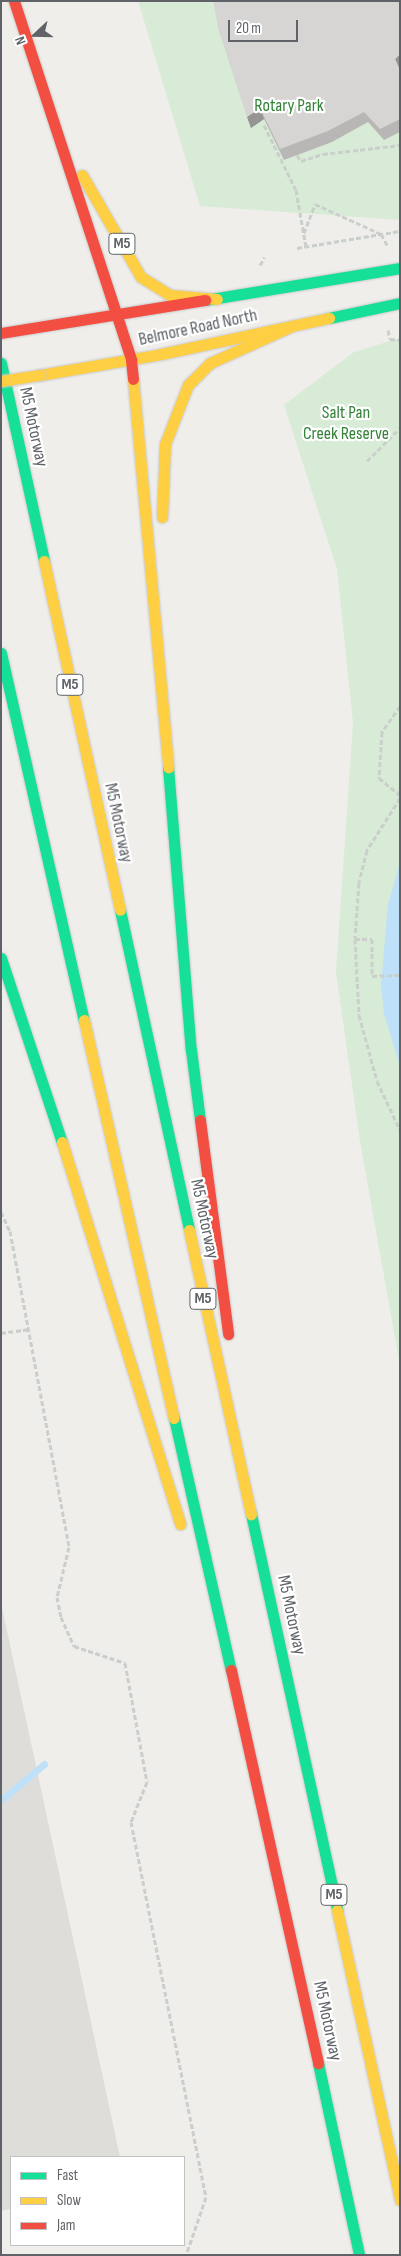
<!DOCTYPE html>
<style>
body{margin:0}
#map{position:relative;width:401px;height:2256px;overflow:hidden;background:#efeeea;font-family:"Sofia Sans Condensed",sans-serif}
div>[style]{position:absolute}
[style*='--x']{left:calc(var(--x)*1px);top:calc(var(--y)*1px);width:calc(var(--w)*1px);rotate:calc(var(--a)*1deg)}
.industrial>*{inset:0;background:#dfddda}
.green>*{inset:0;background:#d8ebd6}
.water>*{inset:0;background:#bfe0f9}
.stream>*{height:7px;margin:-3.5px;padding:0 3.5px;transform-origin:3.5px;border-radius:3.5px;background:#bfe0f9}
.path>*{height:3px;margin-top:-1.5px;transform-origin:0;background:repeating-linear-gradient(90deg,#cacfcc 0 5px,transparent 0 7.5px)}
.roads{filter:drop-shadow(0 0 1px #cacacb) drop-shadow(0 0 1px #cacacb)}
.fast>*{height:11px;margin:-5.5px;padding:0 5.5px;transform-origin:5.5px;border-radius:5.5px;background:#16e098}
.slow>*{height:11px;margin:-5.5px;padding:0 5.5px;transform-origin:5.5px;border-radius:5.5px;background:#ffcf43}
.jam>*{height:11px;margin:-5.5px;padding:0 5.5px;transform-origin:5.5px;border-radius:5.5px;background:#f24e42}
.bridges{filter:drop-shadow(0 0 1px #cacacb) drop-shadow(0 0 1px #cacacb)}
.slow-bridge>*{height:11px;margin:-5.5px;padding:0 5.5px;transform-origin:5.5px;border-radius:5.5px;background:#ffcf43}
.wall>*{inset:0;background:#b8b7b5}
.shaded-wall>*{inset:0;background:#969594}
.building>*{inset:0;background:#d6d5d3}
span{translate:-50% -50%;white-space:nowrap;text-align:center;line-height:1.15;-webkit-text-stroke:4.5px #fff;paint-order:stroke}
.shield-label span{padding:1px 4px;background:#fff;border:1px solid;border-radius:4px;-webkit-text-stroke-width:0}
.shield-label{font-size:16px;color:#5f6368;font-weight:700}
.park-label{font-size:18px;color:#348238}
.street-label{font-size:18px;color:#5f6368}
.frame{position:absolute;inset:0;border:2px solid #5f6368;pointer-events:none}
.legend{position:absolute;left:10px;top:2156px;width:175px;height:90px;box-sizing:border-box;background:#fff;border:1px solid #bfc1c3;margin:0;padding:6px 9px;list-style:none;font-size:15px;color:#5f6368}
.legend li{display:flex;align-items:center;gap:10px;height:25px}
.legend b{width:25px;border:1px solid #bfc1c3}
.north{position:absolute;left:10px;top:10px;width:50px;height:50px;-webkit-text-stroke:4px #fff;paint-order:stroke;rotate:249deg;font-size:14px;font-weight:700;line-height:20px;text-align:center;color:#5f6368}
.north::after{content:'';display:block;margin:auto;width:18px;height:22px;background:#5f6368;clip-path:polygon(50% 0,100% 100%,50% 72%,0 100%)}
.scale{position:absolute;left:228px;top:20px;width:70px;height:22px;box-sizing:border-box;border:2px solid #5f6368;border-top:0;padding-left:6px;font-size:15px;line-height:18px;white-space:nowrap;color:#5f6368;-webkit-text-stroke:4px #fff;paint-order:stroke}
</style>
<div id="map">
<div class="industrial">
<div style="clip-path:polygon(1px 1603px,120px 2157px,11px 2157px,11px 2209px,1px 2211px)"></div>
</div>
<div class="green">
<div style="clip-path:polygon(138px 1px,400px 1px,400px 220px,200px 206px)"></div>
<div style="clip-path:polygon(400px 338px,400px 1366px,360px 1141px,336px 972px,353px 723px,337px 569px,284px 405px,354px 352px)"></div>
</div>
<div class="water">
<div style="clip-path:polygon(400px 863px,400px 1066px,384px 1014px,381px 985px,388px 904px)"></div>
</div>
<div class="stream">
<div style="--x:1;--y:1800;--w:56;--a:-39.9"></div>
</div>
<div class="path">
<div style="--x:264;--y:125;--w:72;--a:63.8"></div>
<div style="--x:296;--y:190;--w:58;--a:80"></div>
<div style="--x:297;--y:155;--w:7;--a:56"></div>
<div style="--x:301;--y:161;--w:23;--a:-18"></div>
<div style="--x:323;--y:154;--w:78;--a:-6.7"></div>
<div style="--x:304;--y:233;--w:31;--a:-69"></div>
<div style="--x:315;--y:204;--w:72;--a:24.4"></div>
<div style="--x:381;--y:234;--w:13;--a:61"></div>
<div style="--x:297;--y:248;--w:104;--a:-9.4"></div>
<div style="--x:260;--y:265;--w:9;--a:-58"></div>
<div style="--x:388;--y:330;--w:9;--a:77"></div>
<div style="--x:390;--y:339;--w:10;--a:6"></div>
<div style="--x:367;--y:461;--w:47;--a:-45"></div>
<div style="--x:400;--y:706;--w:32;--a:125"></div>
<div style="--x:382;--y:732;--w:46;--a:93.7"></div>
<div style="--x:379;--y:778;--w:27;--a:39"></div>
<div style="--x:400;--y:798;--w:62;--a:122.4"></div>
<div style="--x:367;--y:850;--w:34;--a:104"></div>
<div style="--x:359;--y:883;--w:56;--a:94.1"></div>
<div style="--x:355;--y:939;--w:76;--a:87"></div>
<div style="--x:359;--y:1015;--w:68;--a:74.7"></div>
<div style="--x:377;--y:1081;--w:54;--a:64.9"></div>
<div style="--x:355;--y:939;--w:17;--a:0"></div>
<div style="--x:372;--y:939;--w:37;--a:90"></div>
<div style="--x:372;--y:976;--w:28;--a:-2"></div>
<div style="--x:1;--y:1212;--w:21;--a:65"></div>
<div style="--x:10;--y:1231;--w:321;--a:79.4"></div>
<div style="--x:69;--y:1547;--w:51;--a:103.5"></div>
<div style="--x:57;--y:1597;--w:20;--a:79"></div>
<div style="--x:61;--y:1617;--w:32;--a:66"></div>
<div style="--x:74;--y:1646;--w:54;--a:18.4"></div>
<div style="--x:125;--y:1663;--w:121;--a:79.5"></div>
<div style="--x:147;--y:1782;--w:43;--a:111.8"></div>
<div style="--x:131;--y:1822;--w:382;--a:78.7"></div>
<div style="--x:206;--y:2197;--w:61;--a:109"></div>
<div style="--x:1;--y:1333;--w:27;--a:-8"></div>
</div>
<div class="roads">
<div class="fast">
<div style="--x:205;--y:300;--w:198;--a:-9.3"></div>
<div style="--x:329;--y:318;--w:73;--a:-11.9"></div>
<div style="--x:1;--y:363;--w:203;--a:77.7"></div>
<div style="--x:1;--y:653;--w:376;--a:77.3"></div>
<div style="--x:168;--y:767;--w:284;--a:85.4"></div>
<div style="--x:191;--y:1050;--w:71;--a:82.7"></div>
<div style="--x:120;--y:910;--w:327;--a:77.8"></div>
<div style="--x:1;--y:958;--w:194;--a:71.7"></div>
<div style="--x:174;--y:1418;--w:258;--a:77.3"></div>
<div style="--x:251;--y:1514;--w:405;--a:77.7"></div>
<div style="--x:318;--y:2063;--w:196;--a:77.9"></div>
</div>
<div class="slow">
<div style="--x:82;--y:175;--w:118;--a:60"></div>
<div style="--x:141;--y:277;--w:34;--a:32"></div>
<div style="--x:170;--y:295;--w:47;--a:4.9"></div>
<div style="--x:40;--y:375;--w:123;--a:-9.8"></div>
<div style="--x:161;--y:354;--w:172;--a:-12.1"></div>
<div style="--x:133;--y:379;--w:390;--a:84.8"></div>
<div style="--x:162;--y:517;--w:73;--a:-87.6"></div>
<div style="--x:165;--y:444;--w:63;--a:-68.7"></div>
<div style="--x:188;--y:385;--w:31;--a:-45"></div>
<div style="--x:210;--y:363;--w:90;--a:-24.3"></div>
<div style="--x:44;--y:561;--w:357;--a:77.7"></div>
<div style="--x:84;--y:1020;--w:408;--a:77.3"></div>
<div style="--x:62;--y:1142;--w:400;--a:72.8"></div>
<div style="--x:189;--y:1230;--w:291;--a:77.7"></div>
<div style="--x:337;--y:1910;--w:297;--a:77.7"></div>
</div>
<div class="jam">
<div style="--x:14;--y:1;--w:378;--a:71.9"></div>
<div style="--x:131;--y:360;--w:19;--a:84"></div>
<div style="--x:1;--y:333;--w:207;--a:-9.2"></div>
<div style="--x:200;--y:1120;--w:216;--a:82.5"></div>
<div style="--x:231;--y:1670;--w:403;--a:77.5"></div>
</div>
</div>
<div class="bridges">
<div class="slow-bridge">
<div style="--x:1;--y:381;--w:39;--a:-9"></div>
</div>
</div>
<div class="wall">
<div style="clip-path:polygon(218px 27px,399px 69px,400px 132px,384px 140px,368px 122px,332px 142px,284px 160px,264px 119px,251px 128px)"></div>
</div>
<div class="shaded-wall">
<div style="clip-path:polygon(400px 54px,400px 69px,399px 69px,395px 59px)"></div>
<div style="clip-path:polygon(260px 108px,264px 119px,251px 128px,247px 117px)"></div>
</div>
<div class="building">
<div style="clip-path:polygon(213px 1px,400px 1px,400px 54px,395px 59px,400px 70px,400px 119px,380px 129px,364px 112px,328px 131px,280px 149px,260px 108px,247px 117px,218px 27px)"></div>
</div>
<div class="shield-label">
<span style="left:122px;top:244px">M5</span>
<span style="left:70px;top:685px">M5</span>
<span style="left:203px;top:1299px">M5</span>
<span style="left:334px;top:1895px">M5</span>
</div>
<div class="park-label">
<span style="left:289px;top:106px">Rotary Park</span>
<span style="left:346px;top:424px">Salt Pan<br>Creek Reserve</span>
</div>
<div class="street-label">
<span style="left:198px;top:328px;rotate:-12deg">Belmore Road North</span>
<span style="left:33px;top:427px;rotate:78deg">M5 Motorway</span>
<span style="left:118px;top:823px;rotate:78deg">M5 Motorway</span>
<span style="left:204px;top:1219px;rotate:78deg">M5 Motorway</span>
<span style="left:291px;top:1615px;rotate:78deg">M5 Motorway</span>
<span style="left:327px;top:2021px;rotate:78deg">M5 Motorway</span>
</div>
<div class="frame"></div>
<ul class="legend">
<li><b style="height:6px;background:#16e098"></b>Fast</li>
<li><b style="height:6px;background:#ffcf43"></b>Slow</li>
<li><b style="height:6px;background:#f24e42"></b>Jam</li>
</ul>
<div class="north">N</div>
<div class="scale">20 m</div>
</div>
